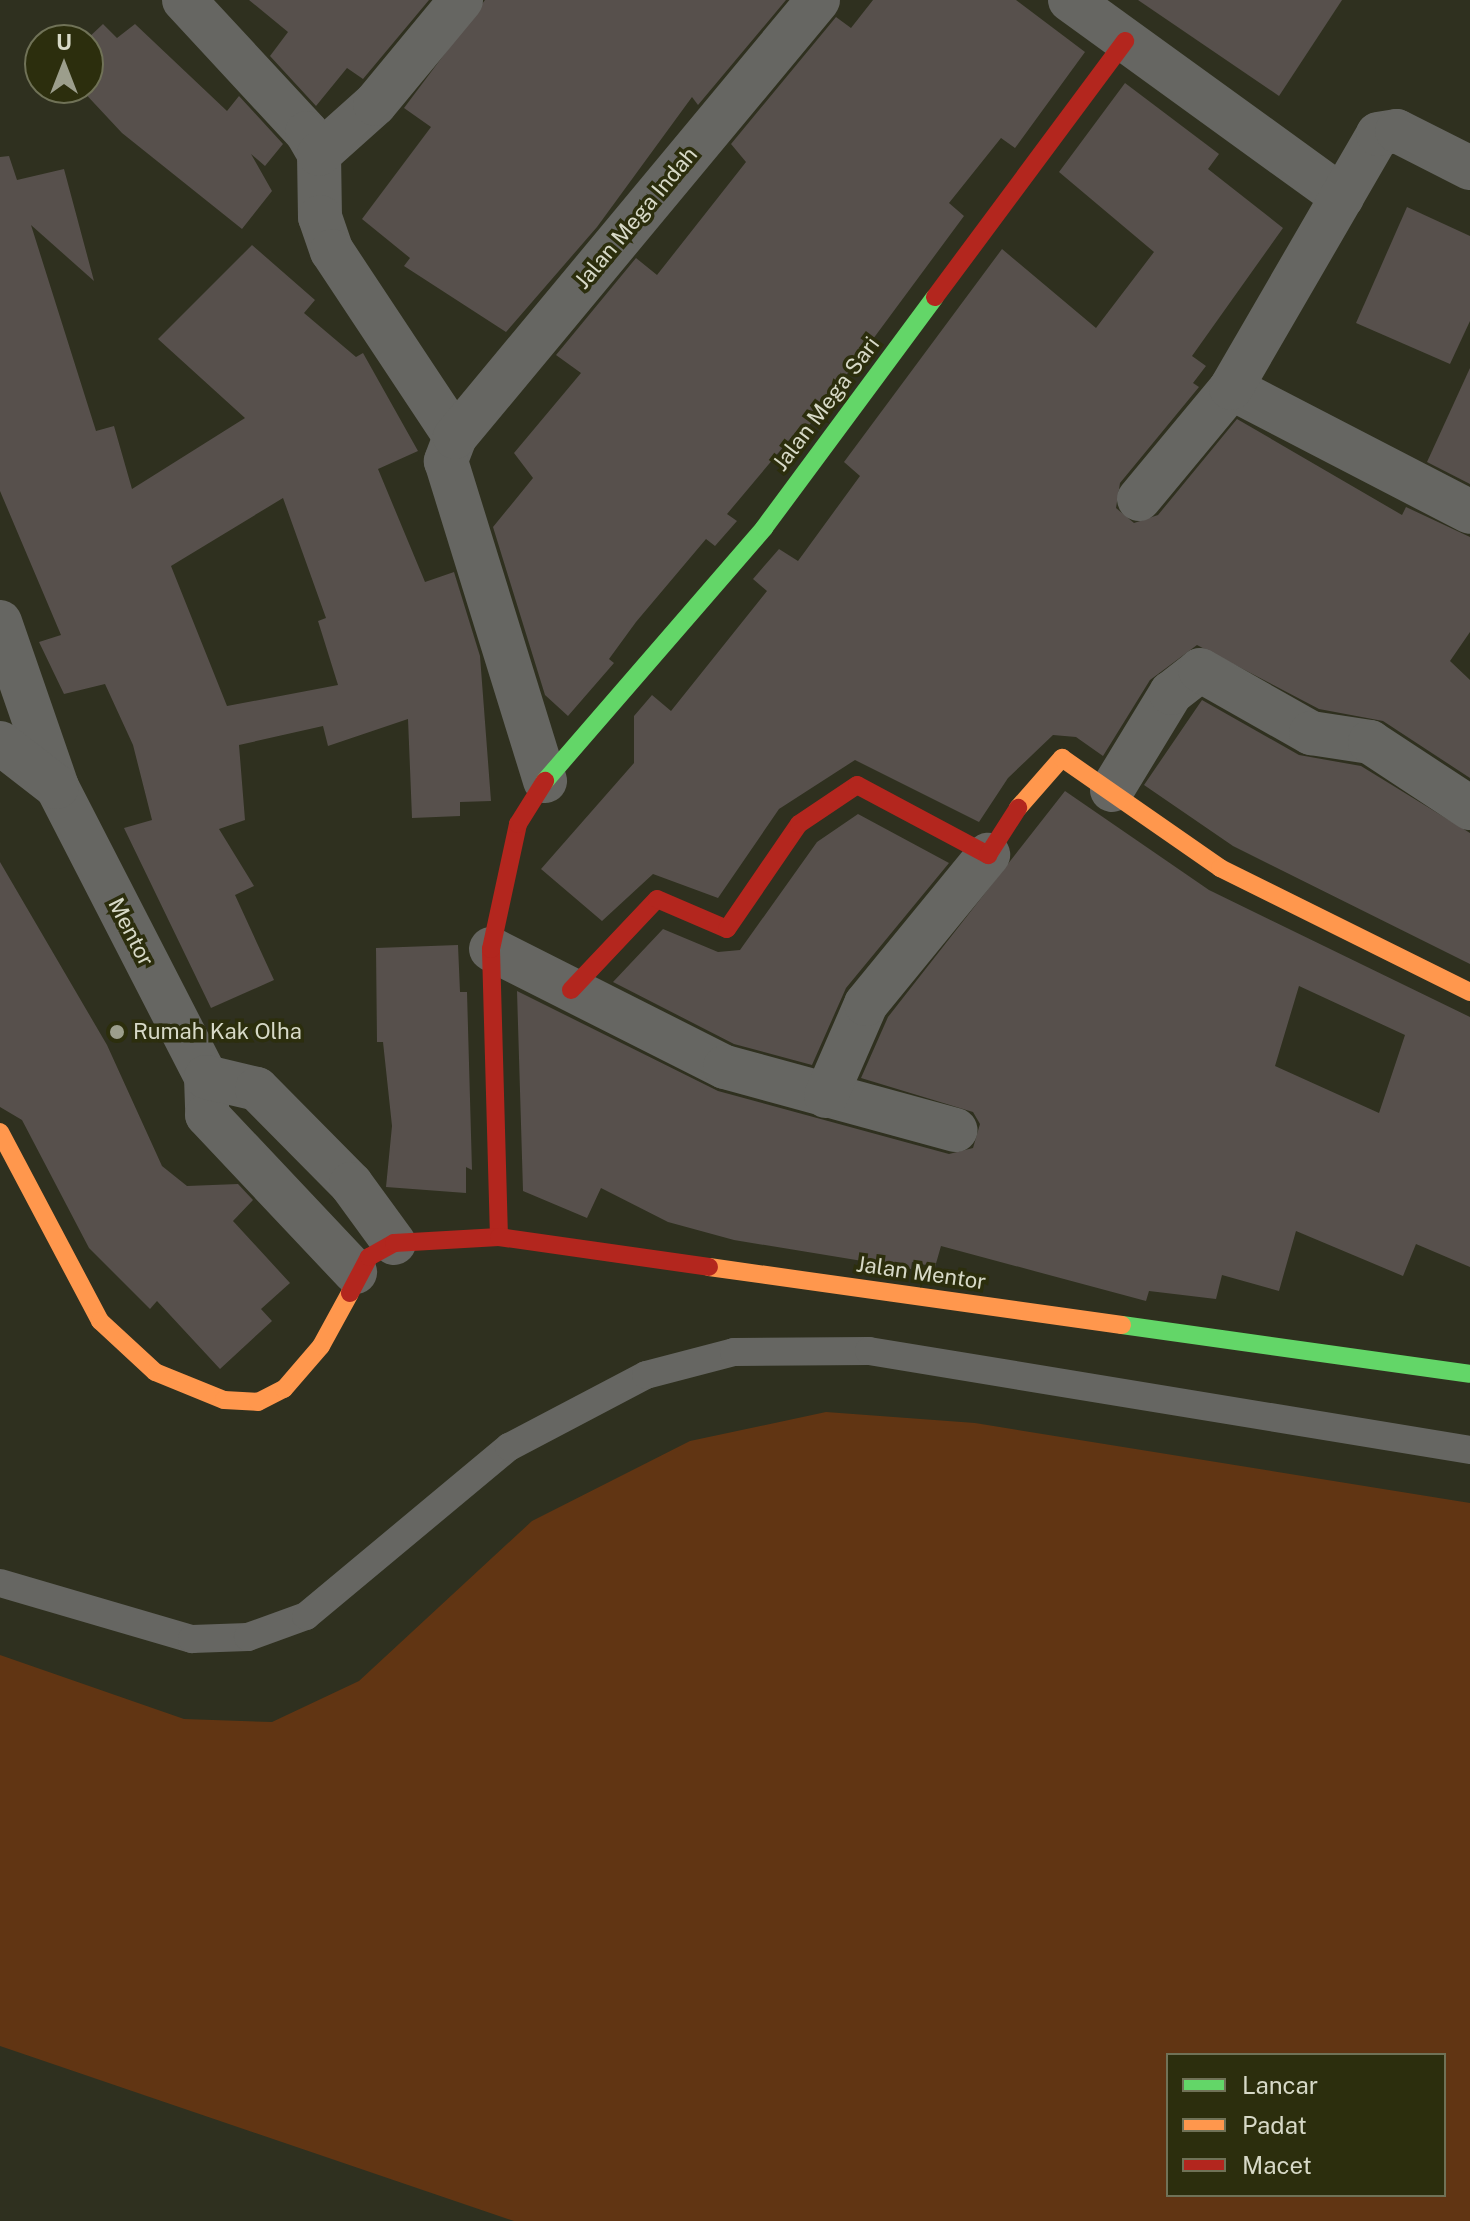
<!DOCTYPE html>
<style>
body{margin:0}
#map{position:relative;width:1470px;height:2221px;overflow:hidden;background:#2f301f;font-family:"Public Sans",sans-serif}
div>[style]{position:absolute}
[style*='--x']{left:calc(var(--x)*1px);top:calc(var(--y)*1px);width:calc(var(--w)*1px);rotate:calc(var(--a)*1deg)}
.green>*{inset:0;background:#613513}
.building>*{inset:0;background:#57504c}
.lane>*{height:28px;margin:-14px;padding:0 14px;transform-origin:14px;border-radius:14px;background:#666662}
.street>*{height:44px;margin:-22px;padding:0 22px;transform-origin:22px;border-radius:22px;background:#666662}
.fast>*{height:18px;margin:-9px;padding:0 9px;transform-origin:9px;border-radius:9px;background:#63d668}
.slow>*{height:18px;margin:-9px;padding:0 9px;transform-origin:9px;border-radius:9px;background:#ff974d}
.jam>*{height:18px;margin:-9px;padding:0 9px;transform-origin:9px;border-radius:9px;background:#b3261e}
.dots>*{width:22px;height:22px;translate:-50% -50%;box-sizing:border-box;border:4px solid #2c2e0d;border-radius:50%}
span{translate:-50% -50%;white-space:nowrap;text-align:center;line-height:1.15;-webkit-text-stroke:7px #2c2e0d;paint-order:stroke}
.street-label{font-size:22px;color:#d7d9c7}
.poi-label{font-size:22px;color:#d7d9c7}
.left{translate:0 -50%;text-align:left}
.legend{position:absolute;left:1166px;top:2053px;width:280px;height:144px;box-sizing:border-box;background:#2c2e0d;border:2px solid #707257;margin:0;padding:10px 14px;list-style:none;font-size:24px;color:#d7d9c7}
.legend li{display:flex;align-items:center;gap:16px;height:40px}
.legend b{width:40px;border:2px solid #707257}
.north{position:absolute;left:24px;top:24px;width:80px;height:80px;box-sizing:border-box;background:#2c2e0d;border:2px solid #707257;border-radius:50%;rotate:0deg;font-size:22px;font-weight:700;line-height:32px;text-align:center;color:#d7d9c7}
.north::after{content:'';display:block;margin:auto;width:28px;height:36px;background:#9c9e8c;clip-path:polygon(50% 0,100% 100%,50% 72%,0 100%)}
</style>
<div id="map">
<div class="green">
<div style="clip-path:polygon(evenodd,826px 1412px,975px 1423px,1470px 1503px,1470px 2221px,514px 2221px,0 2046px,0 1655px,184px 1719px,272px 1722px,359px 1681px,532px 1521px,690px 1441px,826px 1412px,1168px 2055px,1444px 2055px,1444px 2195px,1168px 2195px,1168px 2055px)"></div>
</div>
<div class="building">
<div style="clip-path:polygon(249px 0,429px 0,363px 79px,347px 68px,316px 106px,270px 56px,288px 32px)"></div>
<div style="clip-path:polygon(485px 0,786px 0,698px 105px,692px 97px,597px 227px,506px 332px,404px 266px,410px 258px,362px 219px,431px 127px,404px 108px)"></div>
<div style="clip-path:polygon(873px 0,1016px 0,1085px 52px,1015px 148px,1001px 138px,949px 203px,964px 216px,805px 431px,800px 427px,727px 514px,737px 521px,715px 546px,706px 539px,636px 622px,609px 659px,614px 663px,568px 716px,545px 695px,493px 527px,533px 478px,514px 453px,581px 373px,556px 355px,636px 258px,657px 275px,746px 162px,731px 144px,836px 17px,851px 28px)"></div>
<div style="clip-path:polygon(1138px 0,1342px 0,1279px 96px)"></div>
<div style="clip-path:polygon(103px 24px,117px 38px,135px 24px,227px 111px,239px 96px,283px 144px,265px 166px,251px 154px,272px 191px,242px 229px,122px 133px,80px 88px,88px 88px,86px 40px)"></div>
<div style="clip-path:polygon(1125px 83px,1219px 154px,1208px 169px,1283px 228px,1192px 356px,1206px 366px,1193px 383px,1199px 387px,1120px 483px,1116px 508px,1134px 523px,1158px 515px,1237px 419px,1402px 515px,1406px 507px,1470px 537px,1470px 632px,1450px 661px,1470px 680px,1470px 778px,1383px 721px,1319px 709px,1197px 645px,1150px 680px,1103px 756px,1076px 737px,1053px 735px,1008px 778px,979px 822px,855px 760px,779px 809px,718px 898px,653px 874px,602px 921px,541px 869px,634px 763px,634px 716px,652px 695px,671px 711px,767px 591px,753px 579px,779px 549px,798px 561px,860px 476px,844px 462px,1002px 249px,1096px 328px,1154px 252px,1059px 172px)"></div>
<div style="clip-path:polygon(evenodd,9px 156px,17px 180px,64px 169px,94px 281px,31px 225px,96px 431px,114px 426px,132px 489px,245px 418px,158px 339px,252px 245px,315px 300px,304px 313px,356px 357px,363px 353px,418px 451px,378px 469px,425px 582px,454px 572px,480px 656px,491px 801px,460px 802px,460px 816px,412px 818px,408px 719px,328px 746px,323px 726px,239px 745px,245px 820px,219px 829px,254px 886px,235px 895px,274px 980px,211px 1008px,124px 828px,152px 820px,133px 745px,105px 684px,64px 694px,39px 642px,61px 635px,0 491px,0 157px,9px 156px,283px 498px,326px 618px,318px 621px,338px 685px,227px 706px,171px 566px,283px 498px)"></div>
<div style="clip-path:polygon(1407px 207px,1470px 236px,1470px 321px,1450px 364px,1356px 323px)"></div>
<div style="clip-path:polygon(1470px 368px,1470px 484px,1427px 462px)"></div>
<div style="clip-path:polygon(1202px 700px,1299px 755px,1361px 766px,1470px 833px,1470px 964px,1233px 846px,1144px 785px)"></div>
<div style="clip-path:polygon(evenodd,1065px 791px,1209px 890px,1470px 1017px,1470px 1267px,1416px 1244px,1403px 1276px,1296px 1231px,1279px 1291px,1222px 1275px,1216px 1299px,1149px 1291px,1146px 1301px,941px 1246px,935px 1267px,912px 1262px,911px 1269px,734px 1240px,668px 1222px,601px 1188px,587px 1218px,523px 1191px,517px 991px,718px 1091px,949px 1154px,973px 1148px,980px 1124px,973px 1112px,861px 1078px,888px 1017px,1065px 791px,1299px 986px,1405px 1035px,1379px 1113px,1275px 1066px,1299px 986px)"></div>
<div style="clip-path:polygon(858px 814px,949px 863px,846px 988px,812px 1065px,734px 1044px,613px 982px,663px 929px,718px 952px,740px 950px,817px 842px)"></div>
<div style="clip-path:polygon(0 862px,107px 1045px,162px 1166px,187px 1186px,238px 1184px,253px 1200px,233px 1221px,290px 1283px,261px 1309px,272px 1321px,220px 1369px,157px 1301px,150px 1309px,89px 1248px,22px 1120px,0 1107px)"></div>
<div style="clip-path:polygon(458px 945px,460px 992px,467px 992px,472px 1170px,466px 1167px,466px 1193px,386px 1187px,392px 1126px,383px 1042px,377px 1042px,376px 948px)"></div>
</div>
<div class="lane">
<div style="--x:0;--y:1583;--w:200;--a:16.3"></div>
<div style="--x:192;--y:1639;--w:56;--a:-2"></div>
<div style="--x:248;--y:1637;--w:62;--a:-19.9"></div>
<div style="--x:306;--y:1616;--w:264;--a:-39.8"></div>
<div style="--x:509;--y:1447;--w:155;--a:-27.7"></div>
<div style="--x:646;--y:1375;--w:91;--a:-14.6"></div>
<div style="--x:734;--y:1352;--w:135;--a:-0.4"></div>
<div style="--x:869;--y:1351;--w:609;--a:9.35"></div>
</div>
<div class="street">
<div style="--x:184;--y:0;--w:181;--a:47.2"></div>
<div style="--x:307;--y:133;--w:24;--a:60"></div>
<div style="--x:319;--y:154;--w:63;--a:89.1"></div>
<div style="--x:320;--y:217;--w:36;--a:71"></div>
<div style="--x:332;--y:251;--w:223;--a:56.5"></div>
<div style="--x:455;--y:437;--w:26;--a:111"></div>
<div style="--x:446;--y:461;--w:335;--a:72.8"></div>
<div style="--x:1070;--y:0;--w:336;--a:35.9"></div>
<div style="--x:319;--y:154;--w:75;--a:-41.8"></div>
<div style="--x:375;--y:104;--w:135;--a:-50.4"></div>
<div style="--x:1231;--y:388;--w:269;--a:27.4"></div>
<div style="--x:455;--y:437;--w:568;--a:-50.28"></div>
<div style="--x:1139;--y:499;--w:144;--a:-50.3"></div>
<div style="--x:1231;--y:388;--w:293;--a:-59.9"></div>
<div style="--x:1378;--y:134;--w:19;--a:-9"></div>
<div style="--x:1397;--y:131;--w:82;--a:26.9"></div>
<div style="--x:0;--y:622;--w:175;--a:70.9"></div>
<div style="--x:57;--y:787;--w:326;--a:62.8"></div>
<div style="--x:206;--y:1077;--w:38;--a:88"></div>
<div style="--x:207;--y:1115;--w:216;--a:46.7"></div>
<div style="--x:0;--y:743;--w:72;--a:37.7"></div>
<div style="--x:1112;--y:790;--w:114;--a:-58.7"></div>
<div style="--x:1171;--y:693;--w:37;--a:-38"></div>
<div style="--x:1200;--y:670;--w:128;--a:29.6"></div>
<div style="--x:1311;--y:733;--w:60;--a:8.7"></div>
<div style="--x:1370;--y:742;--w:120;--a:33.4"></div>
<div style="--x:491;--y:949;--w:262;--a:26.8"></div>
<div style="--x:725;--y:1067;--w:239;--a:15.3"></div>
<div style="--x:206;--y:1077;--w:52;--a:13.2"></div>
<div style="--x:257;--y:1089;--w:134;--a:45.3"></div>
<div style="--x:351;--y:1184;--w:73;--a:53.9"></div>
<div style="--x:826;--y:1096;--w:100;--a:-66.5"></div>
<div style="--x:866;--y:1004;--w:193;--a:-50.7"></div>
</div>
<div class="fast">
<div style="--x:545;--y:781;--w:335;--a:-49.1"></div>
<div style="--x:764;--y:528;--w:287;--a:-53.5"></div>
<div style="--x:1122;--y:1325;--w:351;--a:8"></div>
</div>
<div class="slow">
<div style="--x:1018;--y:808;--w:67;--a:-48.7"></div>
<div style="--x:1062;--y:758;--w:193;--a:34.8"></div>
<div style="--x:1220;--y:868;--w:279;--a:26.4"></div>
<div style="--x:0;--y:1132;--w:214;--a:62.1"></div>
<div style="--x:100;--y:1321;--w:75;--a:42.8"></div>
<div style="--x:155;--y:1372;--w:74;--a:22.1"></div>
<div style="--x:224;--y:1400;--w:34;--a:3"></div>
<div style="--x:258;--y:1402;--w:29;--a:-27"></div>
<div style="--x:284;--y:1389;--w:57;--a:-49.3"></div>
<div style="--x:321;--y:1346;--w:60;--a:-61.3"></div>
<div style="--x:709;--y:1267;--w:417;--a:8"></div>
</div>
<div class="jam">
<div style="--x:935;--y:297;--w:319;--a:-53.4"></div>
<div style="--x:571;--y:990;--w:125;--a:-46.6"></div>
<div style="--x:657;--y:899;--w:76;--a:23.2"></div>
<div style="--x:727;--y:929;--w:127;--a:-55.6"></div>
<div style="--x:799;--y:824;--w:70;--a:-33.9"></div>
<div style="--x:857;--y:785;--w:149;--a:28.1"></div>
<div style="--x:988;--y:855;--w:56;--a:-57.4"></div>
<div style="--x:499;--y:1237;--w:288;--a:-91.6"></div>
<div style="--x:491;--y:949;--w:128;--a:-77.8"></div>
<div style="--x:518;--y:824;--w:51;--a:-57.9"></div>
<div style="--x:350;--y:1293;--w:41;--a:-62.2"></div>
<div style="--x:369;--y:1257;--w:29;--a:-29"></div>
<div style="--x:394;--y:1243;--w:105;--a:-3.3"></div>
<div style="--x:499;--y:1237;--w:212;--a:8.1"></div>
</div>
<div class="dots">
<div style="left:117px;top:1032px;background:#9c9e8c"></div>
</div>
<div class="street-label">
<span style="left:636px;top:218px;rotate:-50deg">Jalan Mega Indah</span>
<span style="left:826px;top:404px;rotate:-53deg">Jalan Mega Sari</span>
<span style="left:131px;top:932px;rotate:63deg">Mentor</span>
<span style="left:921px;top:1273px;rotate:8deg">Jalan Mentor</span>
</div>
<div class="poi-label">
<span class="left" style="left:133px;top:1032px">Rumah Kak Olha</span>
</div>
<ul class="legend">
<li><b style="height:10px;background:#63d668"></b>Lancar</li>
<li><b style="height:10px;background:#ff974d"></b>Padat</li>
<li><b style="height:10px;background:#b3261e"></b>Macet</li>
</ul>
<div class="north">U</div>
</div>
